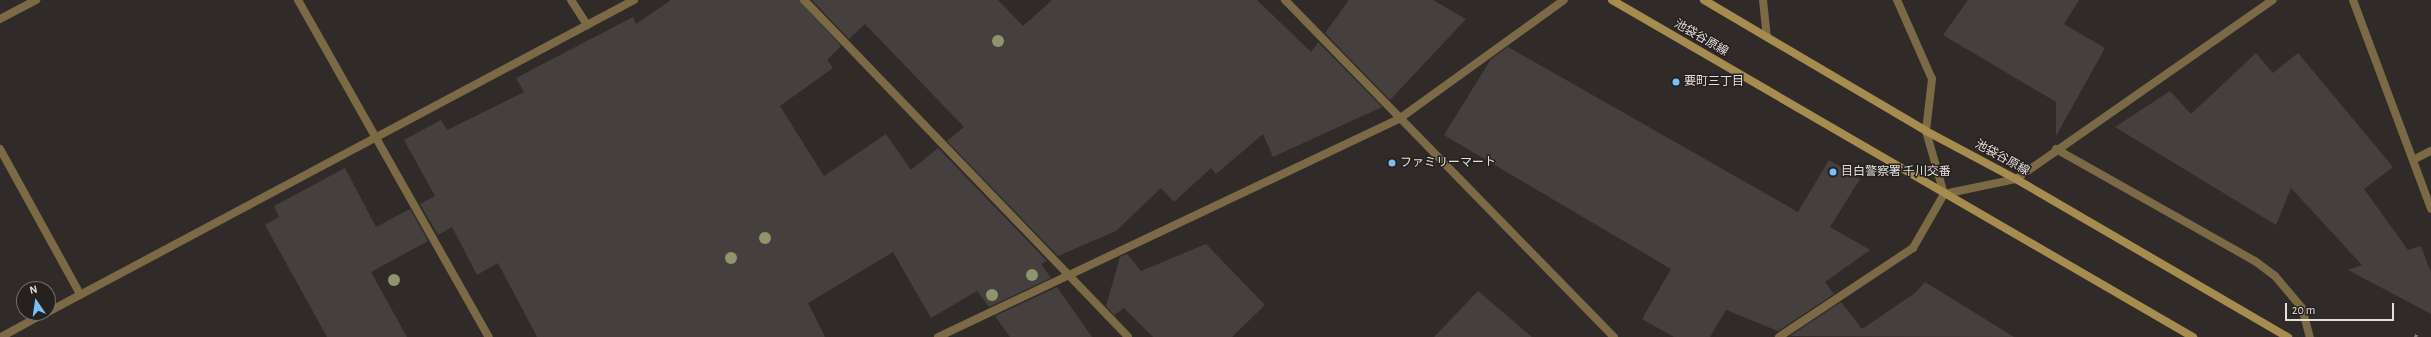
<!DOCTYPE html>
<meta charset="utf-8">
<style>
body{margin:0}
#map{position:relative;width:2431px;height:337px;overflow:hidden;background:#302b28;font-family:"Alegreya Sans","Noto Sans JP",sans-serif}
div>[style]{position:absolute}
[style*='--x']{left:calc(var(--x)*1px);top:calc(var(--y)*1px);width:calc(var(--w)*1px);rotate:calc(var(--a)*1deg)}
.building>*{inset:0;background:#453f3e}
.path>*{height:2.5px;margin-top:-1.25px;transform-origin:0;background:repeating-linear-gradient(90deg,#7f7b79 0 3px,transparent 0 6px)}
.lane>*{height:8px;margin:-4px;padding:0 4px;transform-origin:4px;border-radius:4px;background:#7b6a45}
.street>*{height:8px;margin:-4px;padding:0 4px;transform-origin:4px;border-radius:4px;background:#7b6a45}
.secondary>*{height:8px;margin:-4px;padding:0 4px;transform-origin:4px;border-radius:4px;background:#a78c50}
.trees>*{width:12px;height:12px;margin:-6px;border-radius:50%;background:#8e956c}
.dots>*{width:11px;height:11px;translate:-50% -50%;box-sizing:border-box;border:2px solid #26211f;border-radius:50%}
span{translate:-50% -50%;white-space:nowrap;text-align:center;line-height:1.15;-webkit-text-stroke:3px #26211f;paint-order:stroke}
.street-label{font-size:12px;color:#e2dfdd}
.poi-label{font-size:12px;color:#e2dfdd}
.left{translate:0 -50%;text-align:left}
.north{position:absolute;left:16px;top:281px;width:40px;height:40px;box-sizing:border-box;background:#26211f;border:1px solid #716d6b;border-radius:50%;rotate:347deg;font-size:11px;font-weight:700;line-height:16px;text-align:center;color:#e2dfdd}
.north::after{content:'';display:block;margin:auto;width:14px;height:18px;background:#79bff8;clip-path:polygon(50% 0,100% 100%,50% 72%,0 100%)}
.scale{position:absolute;left:2285px;top:303px;width:109px;height:18px;box-sizing:border-box;border:2px solid #e2dfdd;border-top:0;padding-left:5px;font-size:12px;line-height:14px;white-space:nowrap;color:#e2dfdd;-webkit-text-stroke:3px #26211f;paint-order:stroke}
</style>
<div id="map">
<div class="building">
<div style="clip-path:polygon(671px 0,799px 0,841px 46px,827px 60px,833px 68px,780px 106px,824px 176px,886px 134px,911px 170px,938px 148px,1047px 261px,1041px 264px,1051px 278px,989px 307px,977px 291px,931px 318px,893px 252px,808px 303px,825px 337px,537px 337px,498px 263px,477px 275px,452px 227px,438px 235px,420px 204px,435px 196px,404px 140px,441px 120px,447px 130px,524px 92px,516px 78px,633px 17px,636px 24px)"></div>
<div style="clip-path:polygon(812px 0,998px 0,1023px 26px,1052px 0,1257px 0,1311px 52px,1318px 42px,1382px 107px,1273px 157px,1263px 134px,1216px 174px,1211px 168px,1174px 202px,1161px 188px,1116px 231px,1058px 256px,947px 141px,964px 127px,865px 24px,849px 39px)"></div>
<div style="clip-path:polygon(1349px 0,1433px 0,1466px 19px,1390px 100px,1325px 33px)"></div>
<div style="clip-path:polygon(1968px 0,2079px 0,2064px 24px,2105px 48px,2056px 136px,2056px 102px,1943px 35px)"></div>
<div style="clip-path:polygon(1508px 47px,1798px 212px,1829px 160px,1860px 179px,1830px 227px,1870px 250px,1825px 282px,1834px 294px,1778px 331px,1726px 310px,1710px 337px,1674px 337px,1642px 319px,1671px 269px,1444px 135px,1491px 59px)"></div>
<div style="clip-path:polygon(2256px 53px,2273px 73px,2298px 53px,2393px 167px,2364px 189px,2408px 250px,2421px 246px,2431px 273px,2431px 314px,2348px 270px,2362px 265px,2291px 188px,2276px 225px,2115px 127px,2170px 91px,2191px 114px)"></div>
<div style="clip-path:polygon(345px 168px,376px 227px,410px 209px,428px 241px,371px 272px,407px 337px,327px 337px,265px 225px,279px 217px,274px 206px)"></div>
<div style="clip-path:polygon(1206px 244px,1265px 305px,1232px 337px,1153px 337px,1124px 308px,1114px 315px,1106px 306px,1120px 257px,1127px 254px,1141px 271px)"></div>
<div style="clip-path:polygon(1925px 282px,2014px 337px,1790px 336px,1841px 302px,1862px 329px,1915px 293px)"></div>
<div style="clip-path:polygon(1057px 287px,1092px 337px,1010px 337px,995px 316px)"></div>
<div style="clip-path:polygon(1478px 291px,1532px 337px,1434px 337px)"></div>
</div>
<div class="path">
<div style="--x:2415;--y:337;--w:6;--a:-59"></div>
</div>
<div class="lane">
<div style="--x:571;--y:0;--w:30;--a:57"></div>
<div style="--x:0;--y:19;--w:41;--a:-27.8"></div>
<div style="--x:2413;--y:160;--w:20;--a:-27"></div>
</div>
<div class="street">
<div style="--x:298;--y:0;--w:387;--a:60.5"></div>
<div style="--x:804;--y:0;--w:467;--a:46.1"></div>
<div style="--x:1285;--y:0;--w:471;--a:45.7"></div>
<div style="--x:1763;--y:0;--w:36;--a:84"></div>
<div style="--x:1897;--y:0;--w:86;--a:66.1"></div>
<div style="--x:1932;--y:79;--w:52;--a:96.6"></div>
<div style="--x:1926;--y:131;--w:66;--a:74.1"></div>
<div style="--x:2353;--y:0;--w:223;--a:69.5"></div>
<div style="--x:0;--y:149;--w:166;--a:61.1"></div>
<div style="--x:2056;--y:149;--w:228;--a:29.4"></div>
<div style="--x:2255;--y:261;--w:25;--a:37"></div>
<div style="--x:2275;--y:276;--w:42;--a:49.8"></div>
<div style="--x:2302;--y:308;--w:30;--a:75"></div>
<div style="--x:48;--y:312;--w:664;--a:-28.03"></div>
<div style="--x:1;--y:337;--w:50;--a:-28.6"></div>
<div style="--x:938;--y:337;--w:510;--a:-25.31"></div>
<div style="--x:1399;--y:119;--w:203;--a:-35.8"></div>
<div style="--x:1779;--y:337;--w:161;--a:-33.6"></div>
<div style="--x:1913;--y:248;--w:62;--a:-60.1"></div>
<div style="--x:1944;--y:194;--w:74;--a:-11.8"></div>
<div style="--x:2016;--y:179;--w:313;--a:-34.9"></div>
</div>
<div class="secondary">
<div style="--x:1612;--y:0;--w:672;--a:30.12"></div>
<div style="--x:1704;--y:0;--w:258;--a:30.5"></div>
<div style="--x:1926;--y:131;--w:102;--a:28.1"></div>
<div style="--x:2016;--y:179;--w:315;--a:30.2"></div>
</div>
<div class="trees">
<div style="left:998px;top:41px"></div>
<div style="left:765px;top:238px"></div>
<div style="left:731px;top:258px"></div>
<div style="left:1032px;top:275px"></div>
<div style="left:394px;top:280px"></div>
<div style="left:992px;top:295px"></div>
</div>
<div class="dots">
<div style="left:1676px;top:82px;background:#79bff8"></div>
<div style="left:1392px;top:163px;background:#79bff8"></div>
<div style="left:1833px;top:172px;background:#79bff8"></div>
</div>
<div class="street-label">
<span style="left:1701px;top:38px;rotate:30deg">池袋谷原線</span>
<span style="left:2002px;top:158px;rotate:29deg">池袋谷原線</span>
</div>
<div class="poi-label">
<span class="left" style="left:1684px;top:82px">要町三丁目</span>
<span class="left" style="left:1400px;top:163px">ファミリーマート</span>
<span class="left" style="left:1841px;top:172px">目白警察署 千川交番</span>
</div>
<div class="north">N</div>
<div class="scale">20 m</div>
</div>
